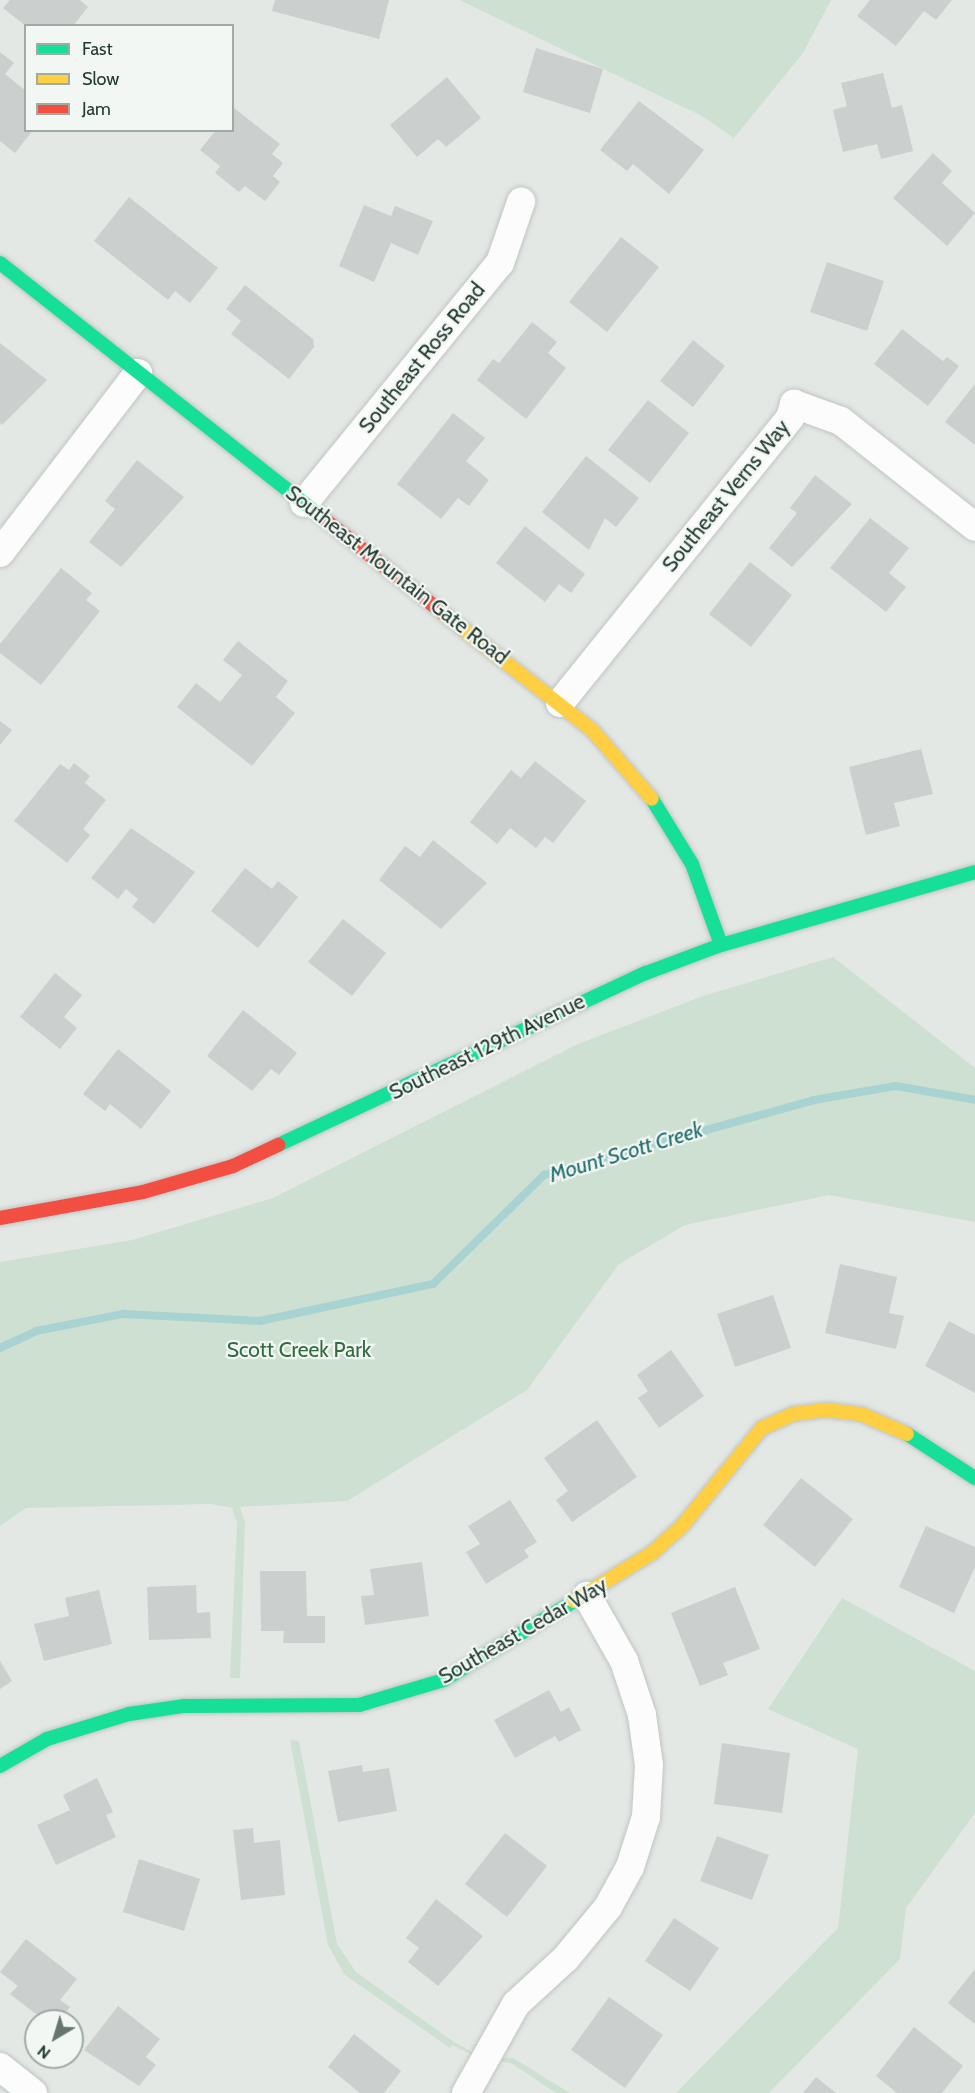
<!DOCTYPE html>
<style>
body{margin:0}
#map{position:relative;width:975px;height:2093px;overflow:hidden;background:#e3e8e5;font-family:Cabin,sans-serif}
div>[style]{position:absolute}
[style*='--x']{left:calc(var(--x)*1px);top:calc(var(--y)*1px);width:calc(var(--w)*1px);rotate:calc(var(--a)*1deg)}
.green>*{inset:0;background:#cee0d1}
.stream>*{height:8px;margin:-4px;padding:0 4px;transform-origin:4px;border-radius:4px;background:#a8d3d2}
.building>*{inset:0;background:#cbcfcd}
.roads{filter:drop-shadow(0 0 2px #c0c5c2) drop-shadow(0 0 2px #c0c5c2)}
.street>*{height:28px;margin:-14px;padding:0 14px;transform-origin:14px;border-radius:14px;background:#fbfcfb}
.fast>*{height:14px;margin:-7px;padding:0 7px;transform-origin:7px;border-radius:7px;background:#16e098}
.slow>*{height:14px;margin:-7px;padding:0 7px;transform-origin:7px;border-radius:7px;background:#ffcf43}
.jam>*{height:14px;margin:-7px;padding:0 7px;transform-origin:7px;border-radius:7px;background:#f24e42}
span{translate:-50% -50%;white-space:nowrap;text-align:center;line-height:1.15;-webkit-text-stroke:4.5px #f2f7f3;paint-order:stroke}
.street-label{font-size:21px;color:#233930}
.park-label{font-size:21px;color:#316c3f}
.water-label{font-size:22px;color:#236e6f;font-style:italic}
.legend{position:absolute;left:24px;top:24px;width:210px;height:108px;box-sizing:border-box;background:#f2f7f3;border:2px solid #9faba5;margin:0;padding:8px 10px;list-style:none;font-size:18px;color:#233930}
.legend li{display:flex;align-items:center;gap:12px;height:30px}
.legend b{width:30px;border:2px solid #9faba5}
.north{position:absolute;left:24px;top:2009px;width:60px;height:60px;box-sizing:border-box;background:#f2f7f3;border:2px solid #9faba5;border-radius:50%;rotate:218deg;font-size:16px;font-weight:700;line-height:24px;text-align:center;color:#233930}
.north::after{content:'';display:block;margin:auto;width:21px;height:27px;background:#66766f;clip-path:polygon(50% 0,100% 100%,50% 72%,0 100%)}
</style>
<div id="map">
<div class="green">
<div style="clip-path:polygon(459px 0,831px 0,803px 53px,734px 138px,702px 116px)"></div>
<div style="clip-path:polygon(833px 957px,975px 1068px,975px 1222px,829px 1195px,685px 1225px,619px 1264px,527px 1390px,347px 1501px,240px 1507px,245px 1523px,240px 1678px,230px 1678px,237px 1523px,232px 1508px,211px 1504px,26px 1508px,0 1526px,0 1262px,132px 1240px,273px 1198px,578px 1044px,703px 996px)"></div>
<div style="clip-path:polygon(842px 1598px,975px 1671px,975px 1813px,906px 1908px,900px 1959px,769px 2093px,676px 2093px,838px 1928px,858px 1749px,768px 1709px)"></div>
<div style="clip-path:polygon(290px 1740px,299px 1741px,337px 1944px,356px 1972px,454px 2042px,482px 2057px,513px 2058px,570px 2093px,556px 2093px,511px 2063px,481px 2059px,452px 2045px,450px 2048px,345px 1975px,328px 1945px)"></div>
</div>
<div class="stream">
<div style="--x:0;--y:1348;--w:40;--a:-25"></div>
<div style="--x:36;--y:1331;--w:89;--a:-11.1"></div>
<div style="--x:123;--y:1314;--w:137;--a:2.9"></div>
<div style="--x:260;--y:1321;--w:177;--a:-12.1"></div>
<div style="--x:433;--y:1284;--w:156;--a:-44.5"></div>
<div style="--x:544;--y:1175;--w:280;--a:-15.5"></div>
<div style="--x:814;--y:1100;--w:83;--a:-9.7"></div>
<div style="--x:896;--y:1086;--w:80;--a:10"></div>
</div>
<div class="building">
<div style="clip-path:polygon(10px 0,80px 0,88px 7px,73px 26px,26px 26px,3px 8px)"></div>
<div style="clip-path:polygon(275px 0,389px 0,379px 39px,272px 11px)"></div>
<div style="clip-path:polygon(870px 0,952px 0,936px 20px,924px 11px,896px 46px,857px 16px)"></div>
<div style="clip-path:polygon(536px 48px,603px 69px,590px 113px,523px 92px)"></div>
<div style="clip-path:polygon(0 52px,14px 63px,5px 74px,26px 91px,26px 130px,33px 130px,15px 153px,0 141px)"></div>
<div style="clip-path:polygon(883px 73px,892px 108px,902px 105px,913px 151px,881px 159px,877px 144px,843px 152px,833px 110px,847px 106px,841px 83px)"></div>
<div style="clip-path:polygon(447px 77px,481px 118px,446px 147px,438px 139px,417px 157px,390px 125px)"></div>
<div style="clip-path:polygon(639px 101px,704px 150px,669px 194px,633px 164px,627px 171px,600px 150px)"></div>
<div style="clip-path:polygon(234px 108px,280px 144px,272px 154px,283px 163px,273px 176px,280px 182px,265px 201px,245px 186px,239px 192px,215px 173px,220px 166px,200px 150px,216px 130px,232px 130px)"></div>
<div style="clip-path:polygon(933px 153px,952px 171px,942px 183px,975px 213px,947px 246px,893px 198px)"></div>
<div style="clip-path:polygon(129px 197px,218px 268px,190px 303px,175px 291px,168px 300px,94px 241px)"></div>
<div style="clip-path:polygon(364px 205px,391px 216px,395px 206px,433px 221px,418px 255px,391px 243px,374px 282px,339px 266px)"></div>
<div style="clip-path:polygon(621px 237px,659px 267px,607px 332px,569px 302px)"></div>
<div style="clip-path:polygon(827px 262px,884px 281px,867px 331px,810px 312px)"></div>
<div style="clip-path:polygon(245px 285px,313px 339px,314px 347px,289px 379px,231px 334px,241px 321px,226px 309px)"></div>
<div style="clip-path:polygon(532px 322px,557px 342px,548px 353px,566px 368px,526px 419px,477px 380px,493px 359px,499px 363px)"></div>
<div style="clip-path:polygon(902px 329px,943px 361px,947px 357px,959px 366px,928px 406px,874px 364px)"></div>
<div style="clip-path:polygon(693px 340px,725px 366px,693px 407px,660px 381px)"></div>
<div style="clip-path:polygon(0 343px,47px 380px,2px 425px,0 423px)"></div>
<div style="clip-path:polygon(975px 384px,975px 445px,945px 422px)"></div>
<div style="clip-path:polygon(648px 400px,689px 433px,650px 483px,608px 450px)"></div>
<div style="clip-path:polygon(453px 413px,485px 438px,466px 461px,489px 480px,469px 506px,458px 498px,441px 519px,397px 484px)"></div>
<div style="clip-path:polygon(586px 456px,639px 498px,616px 527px,605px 518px,589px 550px,542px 512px)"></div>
<div style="clip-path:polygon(137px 460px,184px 497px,121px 567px,89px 542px,115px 509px,105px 501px)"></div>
<div style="clip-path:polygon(815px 475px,852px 504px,792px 567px,769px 548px,797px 513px,790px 508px)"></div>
<div style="clip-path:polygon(870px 518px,909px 548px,889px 573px,906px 587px,886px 612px,830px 568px)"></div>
<div style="clip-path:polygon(525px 526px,585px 574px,571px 593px,559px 584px,545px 602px,496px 563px)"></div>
<div style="clip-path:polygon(750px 562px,792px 595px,751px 647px,709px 614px)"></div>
<div style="clip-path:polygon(61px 568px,92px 593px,86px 600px,100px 611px,41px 685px,0 653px,0 644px)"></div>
<div style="clip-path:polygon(238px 641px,288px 681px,276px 697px,295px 713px,252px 766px,177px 707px,196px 683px,220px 702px,242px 675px,223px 660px)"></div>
<div style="clip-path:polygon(0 721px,12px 730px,0 745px)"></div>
<div style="clip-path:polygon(921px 749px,933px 794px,894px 803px,900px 826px,866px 835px,849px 767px)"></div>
<div style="clip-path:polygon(535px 761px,586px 801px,553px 843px,545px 837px,536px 848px,510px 828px,497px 844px,470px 822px,511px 770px,521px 778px)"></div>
<div style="clip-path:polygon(74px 763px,90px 776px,85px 783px,106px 800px,83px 829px,90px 835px,67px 863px,14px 821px,60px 764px,69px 770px)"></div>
<div style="clip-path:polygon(131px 828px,195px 872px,154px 924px,132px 907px,138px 899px,126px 889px,118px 899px,91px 878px)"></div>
<div style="clip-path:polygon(433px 840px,487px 883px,441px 929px,379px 880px,405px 846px,420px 857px)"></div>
<div style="clip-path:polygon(245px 868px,272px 889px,278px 881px,298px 897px,258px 948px,211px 911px)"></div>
<div style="clip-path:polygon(343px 919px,386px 953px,352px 996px,308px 962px)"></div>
<div style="clip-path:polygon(55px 973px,82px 995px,64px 1017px,77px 1028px,60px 1049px,20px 1017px)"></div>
<div style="clip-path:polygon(243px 1010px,297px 1053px,279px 1075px,271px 1069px,252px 1091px,207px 1056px)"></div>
<div style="clip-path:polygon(118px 1049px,171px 1091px,141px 1129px,110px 1104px,105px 1111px,83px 1094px)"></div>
<div style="clip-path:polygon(840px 1264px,897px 1277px,889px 1313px,904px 1316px,896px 1349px,825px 1333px)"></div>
<div style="clip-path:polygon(773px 1295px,791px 1348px,735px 1367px,717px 1314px)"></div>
<div style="clip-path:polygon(949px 1321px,975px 1335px,975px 1393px,925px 1366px)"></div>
<div style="clip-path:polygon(671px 1350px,704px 1396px,659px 1428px,638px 1398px,648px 1391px,637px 1375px)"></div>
<div style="clip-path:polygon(597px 1420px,637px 1477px,572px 1522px,556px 1500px,568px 1491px,544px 1458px)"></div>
<div style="clip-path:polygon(801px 1478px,853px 1519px,815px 1567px,763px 1525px)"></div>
<div style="clip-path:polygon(510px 1500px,537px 1542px,524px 1550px,529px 1557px,486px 1584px,466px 1552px,480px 1544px,468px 1526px)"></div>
<div style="clip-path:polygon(926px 1526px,975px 1547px,975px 1567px,954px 1613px,899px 1587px)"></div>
<div style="clip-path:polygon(422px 1562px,429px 1616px,365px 1625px,361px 1596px,374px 1595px,370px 1569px)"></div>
<div style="clip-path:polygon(260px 1571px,306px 1571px,307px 1616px,325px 1616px,325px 1643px,283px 1643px,284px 1631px,261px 1631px)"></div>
<div style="clip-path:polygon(196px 1585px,197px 1613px,210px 1612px,211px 1638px,149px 1640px,147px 1587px)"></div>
<div style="clip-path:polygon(735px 1587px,760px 1649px,723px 1663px,728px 1675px,700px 1686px,671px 1613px)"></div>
<div style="clip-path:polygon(99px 1590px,112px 1644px,44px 1661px,34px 1624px,69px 1616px,65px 1598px)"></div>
<div style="clip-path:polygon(0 1661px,12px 1681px,0 1689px)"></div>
<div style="clip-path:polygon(549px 1690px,561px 1712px,569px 1707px,581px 1730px,559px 1742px,555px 1736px,515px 1758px,494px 1720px)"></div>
<div style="clip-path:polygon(722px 1743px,790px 1753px,782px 1813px,714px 1804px)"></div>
<div style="clip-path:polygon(362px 1765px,363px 1772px,389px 1768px,397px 1811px,338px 1822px,328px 1771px)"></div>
<div style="clip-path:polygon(97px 1778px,113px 1812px,106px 1815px,116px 1837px,56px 1865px,37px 1825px,70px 1810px,63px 1795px)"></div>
<div style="clip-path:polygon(253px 1828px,254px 1843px,280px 1840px,285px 1895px,241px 1900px,233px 1830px)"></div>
<div style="clip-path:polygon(505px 1833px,547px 1866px,507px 1917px,465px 1884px)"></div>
<div style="clip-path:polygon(717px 1836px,769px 1855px,752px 1900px,700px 1881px)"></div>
<div style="clip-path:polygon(139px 1859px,200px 1879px,184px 1931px,123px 1912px)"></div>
<div style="clip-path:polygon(436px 1899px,483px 1936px,438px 1986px,408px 1962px,419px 1948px,406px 1938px)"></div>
<div style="clip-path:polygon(674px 1918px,719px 1948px,690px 1991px,645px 1961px)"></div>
<div style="clip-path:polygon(26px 1939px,77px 1979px,60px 2000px,70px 2007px,59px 2021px,45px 2021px,10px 1994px,18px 1986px,0 1972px)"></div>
<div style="clip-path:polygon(975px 1969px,975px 2024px,948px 2003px)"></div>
<div style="clip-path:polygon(609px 1997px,663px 2035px,625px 2088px,571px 2050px)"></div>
<div style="clip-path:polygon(118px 2006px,160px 2039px,146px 2057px,156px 2065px,139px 2086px,84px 2050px)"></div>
<div style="clip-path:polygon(914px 2027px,963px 2066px,942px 2093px,897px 2093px,876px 2076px)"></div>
<div style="clip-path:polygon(354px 2034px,401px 2071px,384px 2093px,360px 2093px,328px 2067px)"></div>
<div style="clip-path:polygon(816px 2077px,836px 2093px,803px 2093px)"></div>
</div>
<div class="roads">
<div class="street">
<div style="--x:304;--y:503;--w:310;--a:-50.8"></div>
<div style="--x:500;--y:263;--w:65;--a:-71"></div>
<div style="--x:0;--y:553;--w:227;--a:-52.5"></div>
<div style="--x:560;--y:703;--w:366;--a:-51.1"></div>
<div style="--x:790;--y:418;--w:15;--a:-74"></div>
<div style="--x:794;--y:404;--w:50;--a:19.9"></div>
<div style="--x:841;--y:421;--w:171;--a:38.3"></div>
<div style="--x:0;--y:2067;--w:42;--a:38.2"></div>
<div style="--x:466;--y:2093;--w:102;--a:-60.7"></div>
<div style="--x:516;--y:2004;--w:68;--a:-42.6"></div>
<div style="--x:566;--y:1958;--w:66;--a:-50.5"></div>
<div style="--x:608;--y:1907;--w:46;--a:-61.2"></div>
<div style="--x:630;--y:1867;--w:52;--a:-72.3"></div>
<div style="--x:646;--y:1817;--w:52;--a:-86.7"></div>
<div style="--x:649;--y:1765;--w:50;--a:-98"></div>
<div style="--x:642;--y:1715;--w:57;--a:-108.4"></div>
<div style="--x:624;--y:1661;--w:75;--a:-119.6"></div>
</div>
<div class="fast">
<div style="--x:0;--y:263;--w:412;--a:38.3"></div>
<div style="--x:652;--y:799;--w:76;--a:58.4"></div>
<div style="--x:692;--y:864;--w:86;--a:70.3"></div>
<div style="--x:278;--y:1145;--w:406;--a:-25.1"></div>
<div style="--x:646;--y:973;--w:80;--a:-20.5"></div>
<div style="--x:721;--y:945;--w:264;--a:-16"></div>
<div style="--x:907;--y:1434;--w:81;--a:32.9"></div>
<div style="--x:0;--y:1766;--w:54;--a:-29.9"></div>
<div style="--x:47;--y:1739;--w:86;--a:-17"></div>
<div style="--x:129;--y:1714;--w:56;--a:-8.3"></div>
<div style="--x:184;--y:1706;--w:175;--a:-0.3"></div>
<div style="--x:359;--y:1705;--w:89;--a:-16.4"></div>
<div style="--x:444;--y:1680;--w:152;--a:-31.3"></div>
</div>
<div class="slow">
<div style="--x:444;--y:614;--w:188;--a:38.1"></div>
<div style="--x:592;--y:730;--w:91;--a:49"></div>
<div style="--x:574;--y:1601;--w:92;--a:-31.6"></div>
<div style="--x:652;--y:1553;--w:40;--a:-42"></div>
<div style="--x:682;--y:1526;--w:127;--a:-50.8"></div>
<div style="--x:762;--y:1428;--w:34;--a:-24"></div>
<div style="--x:793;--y:1414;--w:34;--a:-7"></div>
<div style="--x:827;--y:1410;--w:34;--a:7"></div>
<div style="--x:861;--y:1414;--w:50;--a:23.5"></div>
</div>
<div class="jam">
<div style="--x:323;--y:518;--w:154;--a:38.4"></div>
<div style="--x:0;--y:1218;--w:145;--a:-10.3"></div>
<div style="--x:143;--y:1192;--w:94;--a:-16.1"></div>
<div style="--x:233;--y:1166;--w:50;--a:-25"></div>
</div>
</div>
<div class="street-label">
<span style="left:422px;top:358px;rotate:-51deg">Southeast Ross Road</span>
<span style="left:726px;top:496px;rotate:-51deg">Southeast Verns Way</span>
<span style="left:397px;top:575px;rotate:38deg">Southeast Mountain Gate Road</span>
<span style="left:487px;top:1047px;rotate:-26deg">Southeast 129th Avenue</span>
<span style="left:523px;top:1631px;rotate:-30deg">Southeast Cedar Way</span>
</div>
<div class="park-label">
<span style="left:299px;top:1350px">Scott Creek Park</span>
</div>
<div class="water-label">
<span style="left:626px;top:1152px;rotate:-17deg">Mount Scott Creek</span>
</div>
<ul class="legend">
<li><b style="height:8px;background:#16e098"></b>Fast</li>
<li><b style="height:8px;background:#ffcf43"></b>Slow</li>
<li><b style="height:8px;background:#f24e42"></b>Jam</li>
</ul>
<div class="north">N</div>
</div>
